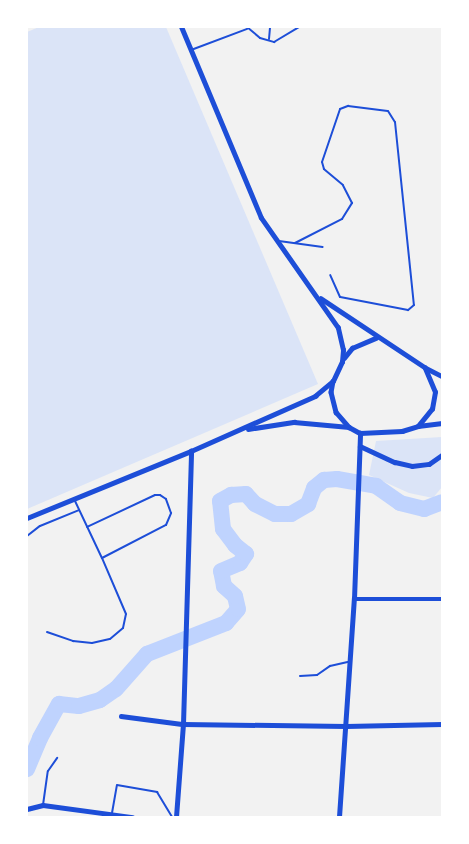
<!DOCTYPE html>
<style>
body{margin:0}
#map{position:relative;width:469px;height:844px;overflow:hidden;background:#f2f2f2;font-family:"Noto Sans",sans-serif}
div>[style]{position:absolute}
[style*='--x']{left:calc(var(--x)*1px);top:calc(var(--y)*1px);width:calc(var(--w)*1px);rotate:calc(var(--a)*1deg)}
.green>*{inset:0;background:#dbe4f7}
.river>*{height:16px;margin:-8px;padding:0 8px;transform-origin:8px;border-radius:8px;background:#bfd3fe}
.service>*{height:2px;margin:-1px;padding:0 1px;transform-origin:1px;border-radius:1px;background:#1d4ed8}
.minor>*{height:4.5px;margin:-2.25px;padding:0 2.25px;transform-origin:2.25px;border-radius:2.25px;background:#1d4ed8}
span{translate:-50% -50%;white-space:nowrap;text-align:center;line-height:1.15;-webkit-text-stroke:6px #fff;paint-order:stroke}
.frame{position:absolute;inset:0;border:28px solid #fff;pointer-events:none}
</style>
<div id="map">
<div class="green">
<div style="clip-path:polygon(39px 27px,166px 27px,318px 384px,27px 509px,27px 32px)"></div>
<div style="clip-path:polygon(442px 437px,442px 487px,433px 498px,409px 493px,369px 475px,376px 441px)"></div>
</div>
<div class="river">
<div style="--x:27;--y:769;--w:34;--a:-67"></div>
<div style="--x:40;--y:738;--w:39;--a:-61"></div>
<div style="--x:59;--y:704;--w:20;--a:6"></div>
<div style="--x:79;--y:706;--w:22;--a:-16"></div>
<div style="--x:100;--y:700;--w:19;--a:-35"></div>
<div style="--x:116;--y:689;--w:47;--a:-48.5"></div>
<div style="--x:147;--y:654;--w:85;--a:-21.4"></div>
<div style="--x:226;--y:623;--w:18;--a:-49"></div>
<div style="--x:238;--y:609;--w:13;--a:-103"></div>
<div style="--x:235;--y:596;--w:15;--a:-138"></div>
<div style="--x:224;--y:586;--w:15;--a:-101"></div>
<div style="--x:221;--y:571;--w:21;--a:-23"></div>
<div style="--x:240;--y:563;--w:11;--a:-56"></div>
<div style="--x:246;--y:554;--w:14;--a:-141"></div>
<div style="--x:235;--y:545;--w:20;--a:-127"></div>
<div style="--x:223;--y:529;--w:28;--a:-96"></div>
<div style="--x:220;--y:501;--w:13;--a:-29"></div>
<div style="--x:231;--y:495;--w:15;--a:-4"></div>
<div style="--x:246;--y:494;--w:13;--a:48"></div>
<div style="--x:255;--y:504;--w:22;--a:27"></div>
<div style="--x:275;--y:514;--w:16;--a:0"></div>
<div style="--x:291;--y:514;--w:20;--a:-30"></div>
<div style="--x:308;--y:504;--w:17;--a:-69"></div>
<div style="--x:314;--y:488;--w:13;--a:-39"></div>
<div style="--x:324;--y:480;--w:13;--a:-4"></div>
<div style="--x:337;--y:479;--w:40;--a:10"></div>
<div style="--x:376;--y:486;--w:29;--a:35"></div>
<div style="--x:400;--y:503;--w:25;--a:14"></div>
<div style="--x:424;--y:509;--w:19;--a:-21"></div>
</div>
<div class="service">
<div style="--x:247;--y:27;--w:17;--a:40"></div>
<div style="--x:260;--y:38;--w:15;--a:16"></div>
<div style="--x:274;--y:42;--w:29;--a:-31"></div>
<div style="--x:269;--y:39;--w:12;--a:-85"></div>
<div style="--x:191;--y:50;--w:60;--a:-20.6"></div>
<div style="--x:279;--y:241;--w:44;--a:7.8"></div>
<div style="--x:295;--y:243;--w:53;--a:-27.1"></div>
<div style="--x:342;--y:219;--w:19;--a:-58"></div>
<div style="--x:352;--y:203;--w:20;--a:-117"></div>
<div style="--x:343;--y:185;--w:25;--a:-140"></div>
<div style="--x:324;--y:169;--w:7;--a:-106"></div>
<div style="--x:322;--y:162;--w:56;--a:-71.2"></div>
<div style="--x:340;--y:109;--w:9;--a:-21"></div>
<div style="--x:348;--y:106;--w:40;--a:7.1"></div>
<div style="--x:388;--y:111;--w:13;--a:58"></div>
<div style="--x:395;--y:122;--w:184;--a:84.1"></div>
<div style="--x:414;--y:305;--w:8;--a:140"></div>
<div style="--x:408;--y:310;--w:69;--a:-169.2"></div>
<div style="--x:340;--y:297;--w:24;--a:-114"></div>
<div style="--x:75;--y:501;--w:63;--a:64.7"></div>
<div style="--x:102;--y:558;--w:72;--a:-27.3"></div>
<div style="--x:166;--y:525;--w:13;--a:-67"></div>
<div style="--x:171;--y:513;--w:15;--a:-110"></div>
<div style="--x:166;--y:499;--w:7;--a:-146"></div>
<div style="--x:160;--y:495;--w:5;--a:180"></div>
<div style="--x:155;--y:495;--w:75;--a:154.8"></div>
<div style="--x:27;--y:536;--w:16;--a:-38"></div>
<div style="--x:40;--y:526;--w:42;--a:-22.3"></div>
<div style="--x:47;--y:632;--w:28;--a:19"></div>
<div style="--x:73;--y:641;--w:19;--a:6"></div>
<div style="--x:92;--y:643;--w:18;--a:-13"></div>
<div style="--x:110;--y:639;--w:17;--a:-40"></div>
<div style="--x:123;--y:628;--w:14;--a:-78"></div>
<div style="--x:126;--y:614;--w:61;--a:-113.2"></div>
<div style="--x:300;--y:676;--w:17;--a:-3"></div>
<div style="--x:317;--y:675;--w:16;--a:-35"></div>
<div style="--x:330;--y:666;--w:18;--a:-13"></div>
<div style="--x:43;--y:805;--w:34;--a:-82"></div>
<div style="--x:48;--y:771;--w:16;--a:-55"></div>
<div style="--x:112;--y:813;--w:28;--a:-80"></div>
<div style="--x:117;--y:785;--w:41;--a:9.9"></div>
<div style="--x:157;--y:792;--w:29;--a:59"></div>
</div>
<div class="minor">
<div style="--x:344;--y:358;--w:13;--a:-51"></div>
<div style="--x:352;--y:348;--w:26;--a:-23"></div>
<div style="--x:426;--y:368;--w:18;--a:27"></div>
<div style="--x:333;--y:381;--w:11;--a:100"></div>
<div style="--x:331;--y:392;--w:21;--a:76"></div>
<div style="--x:336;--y:412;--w:20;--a:49"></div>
<div style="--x:418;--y:426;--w:24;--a:-7"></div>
<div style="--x:248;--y:429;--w:47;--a:-8.7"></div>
<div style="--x:294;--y:422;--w:55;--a:5.2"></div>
<div style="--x:349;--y:427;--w:13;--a:29"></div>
<div style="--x:360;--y:433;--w:42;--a:-2.7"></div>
<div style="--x:402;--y:431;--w:17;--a:-17"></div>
<div style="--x:418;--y:426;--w:22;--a:-51"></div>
<div style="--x:432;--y:409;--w:17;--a:-80"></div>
<div style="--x:435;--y:392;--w:26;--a:-113"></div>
<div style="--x:425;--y:368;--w:125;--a:-146.4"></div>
<div style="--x:360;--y:446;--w:38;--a:25"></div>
<div style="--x:395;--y:462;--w:17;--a:13"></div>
<div style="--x:412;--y:466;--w:17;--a:-7"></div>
<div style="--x:429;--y:464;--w:16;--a:-35"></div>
<div style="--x:27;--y:518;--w:177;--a:-22.2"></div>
<div style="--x:191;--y:451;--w:136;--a:-23.9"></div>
<div style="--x:315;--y:396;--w:23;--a:-40"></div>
<div style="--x:333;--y:381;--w:21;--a:-65"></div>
<div style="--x:342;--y:362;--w:12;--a:-85"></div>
<div style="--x:343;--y:350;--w:23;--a:-103"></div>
<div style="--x:338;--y:328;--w:134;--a:-125"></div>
<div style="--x:261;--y:218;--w:207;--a:-112.7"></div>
<div style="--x:354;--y:599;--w:88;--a:0"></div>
<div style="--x:121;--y:716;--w:63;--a:7.4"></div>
<div style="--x:183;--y:724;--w:163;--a:0.7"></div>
<div style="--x:346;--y:726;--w:96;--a:-1.2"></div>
<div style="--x:27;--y:809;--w:16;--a:-14"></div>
<div style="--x:43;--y:805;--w:90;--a:7.7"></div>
<div style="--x:176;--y:817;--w:93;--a:-85.7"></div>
<div style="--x:183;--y:724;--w:273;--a:-88.3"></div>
<div style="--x:339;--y:817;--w:219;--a:-86.1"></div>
<div style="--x:354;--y:599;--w:166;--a:-87.9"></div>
</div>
<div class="frame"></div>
</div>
